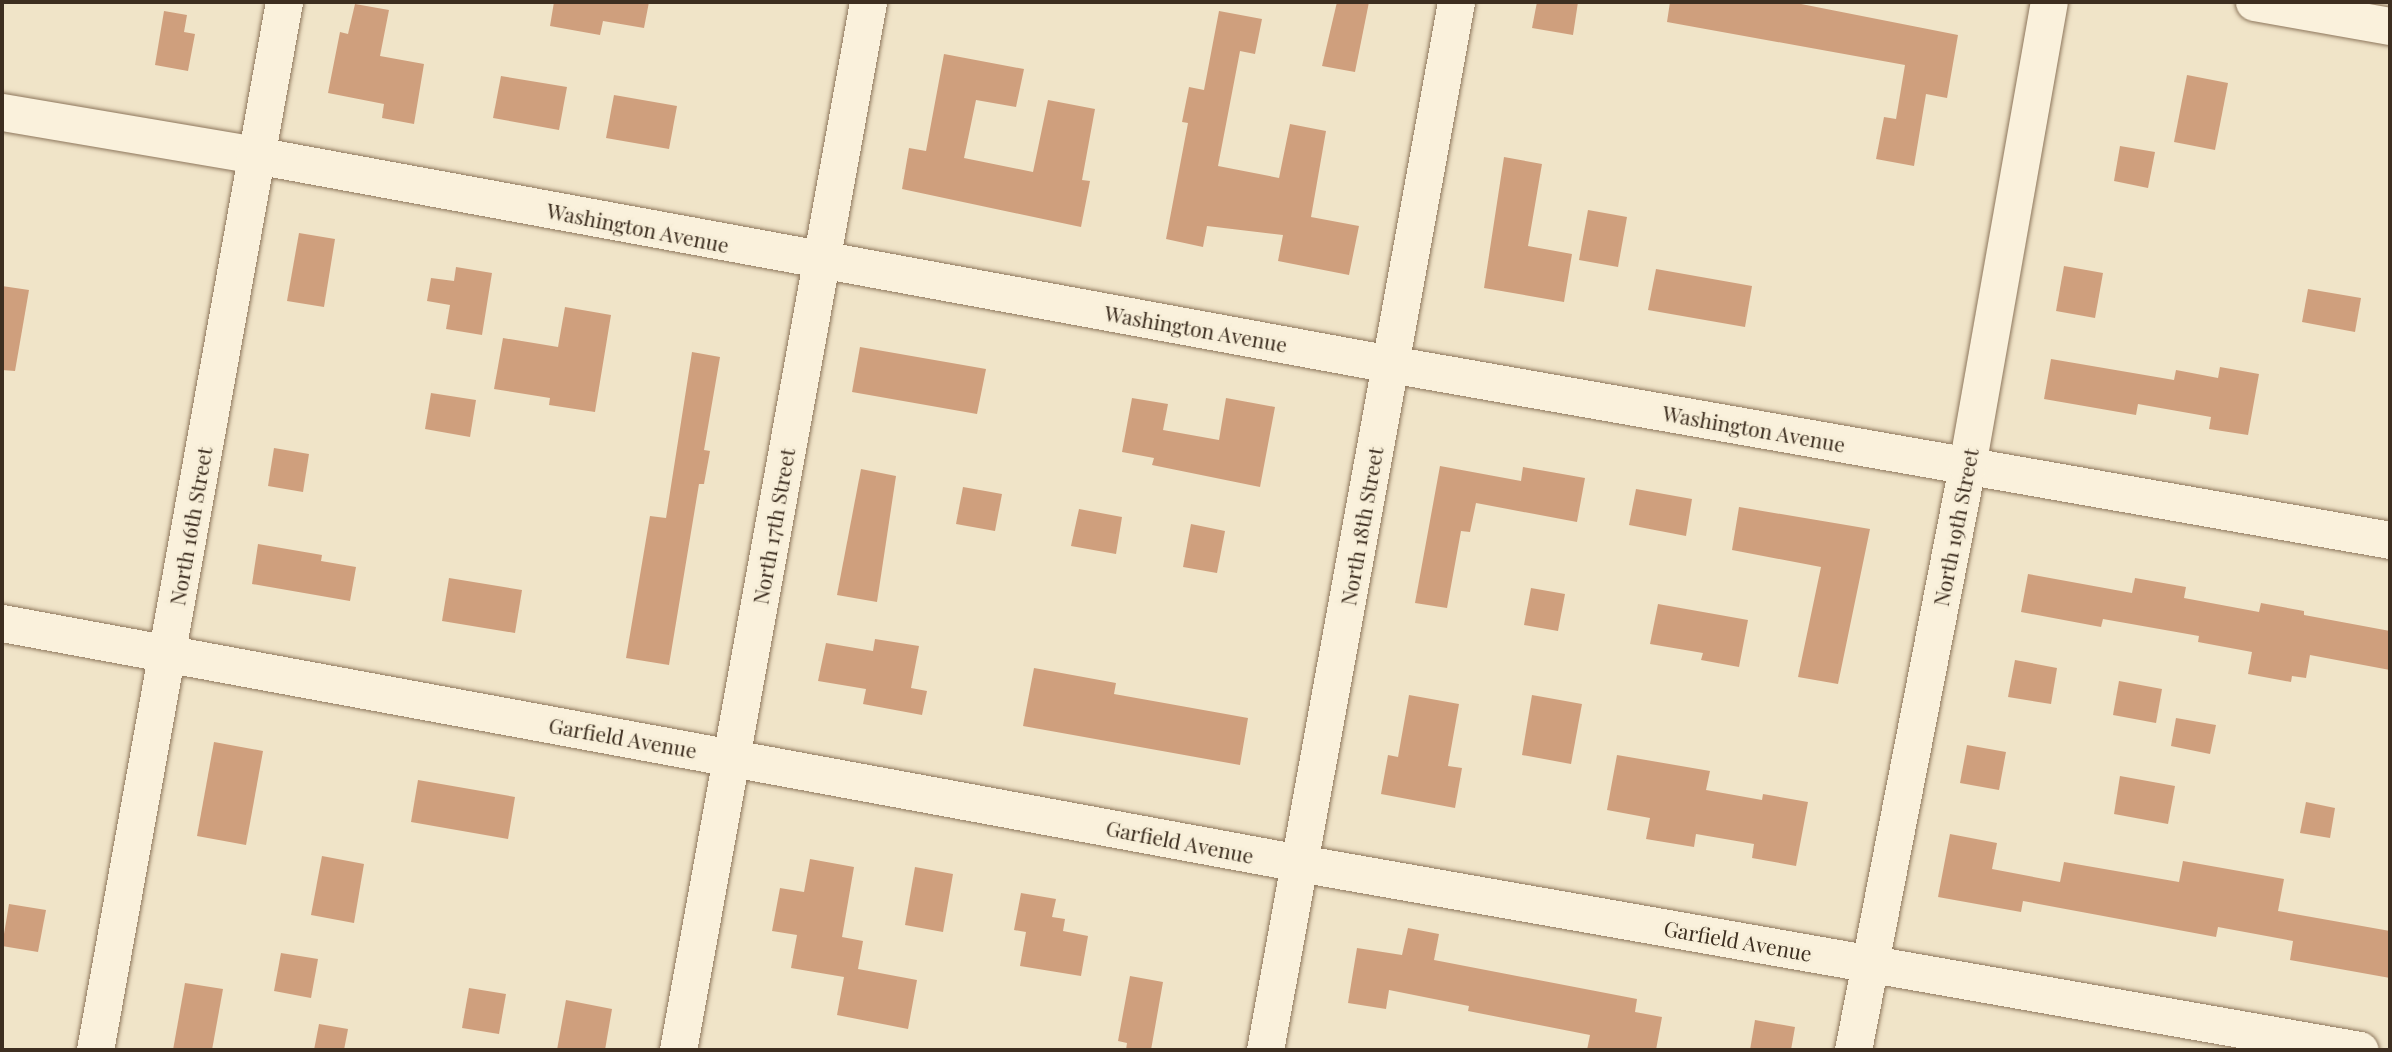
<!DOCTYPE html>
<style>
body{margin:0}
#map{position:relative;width:2392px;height:1052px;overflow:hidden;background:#f0e4c8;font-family:"Playfair Display",serif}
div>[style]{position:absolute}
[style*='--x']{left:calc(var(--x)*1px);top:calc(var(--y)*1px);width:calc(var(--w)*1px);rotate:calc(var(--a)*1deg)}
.building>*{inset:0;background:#cf9f7d}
.roads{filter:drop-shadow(0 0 2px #8d765c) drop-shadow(0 0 2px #8d765c)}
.minor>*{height:37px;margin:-18.5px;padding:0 18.5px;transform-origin:18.5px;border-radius:18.5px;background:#faf1dc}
span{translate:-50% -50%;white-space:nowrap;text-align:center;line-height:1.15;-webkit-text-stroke:5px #f7eed8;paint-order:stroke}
.street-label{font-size:21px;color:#3d2e20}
.frame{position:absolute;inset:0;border:4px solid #3d2e20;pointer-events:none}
</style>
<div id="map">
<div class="building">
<div style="clip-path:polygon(554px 2px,649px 2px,644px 28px,603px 21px,600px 35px,550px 26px)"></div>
<div style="clip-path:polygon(1337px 2px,1369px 2px,1355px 72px,1322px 66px)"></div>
<div style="clip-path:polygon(1537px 2px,1578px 2px,1573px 35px,1532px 28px)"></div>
<div style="clip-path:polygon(1670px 2px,1791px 2px,1958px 35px,1947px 98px,1926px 94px,1914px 166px,1876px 159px,1884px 117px,1896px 119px,1905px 65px,1667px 22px)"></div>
<div style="clip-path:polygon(355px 4px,389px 10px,380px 56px,424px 64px,414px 124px,382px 118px,384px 104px,328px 93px,340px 32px,348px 34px)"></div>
<div style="clip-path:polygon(164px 11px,187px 15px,184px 32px,195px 34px,188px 71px,155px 65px)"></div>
<div style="clip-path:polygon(1219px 11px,1262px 19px,1255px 54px,1240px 51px,1218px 166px,1279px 178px,1290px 124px,1326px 131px,1311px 217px,1359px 226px,1349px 275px,1278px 261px,1283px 235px,1207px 226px,1203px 247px,1166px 239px,1188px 123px,1182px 122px,1189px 87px,1204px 90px)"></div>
<div style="clip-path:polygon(944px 54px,1024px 69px,1016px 107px,976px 100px,964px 158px,1033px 172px,1048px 100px,1095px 109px,1082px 180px,1090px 181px,1081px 227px,902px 189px,909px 148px,926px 151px)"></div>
<div style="clip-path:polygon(2187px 75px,2228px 83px,2215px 150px,2174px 142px)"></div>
<div style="clip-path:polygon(501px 76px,567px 87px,559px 130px,493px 118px)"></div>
<div style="clip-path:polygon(614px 95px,677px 106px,669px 149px,606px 138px)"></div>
<div style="clip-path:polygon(2120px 146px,2155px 152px,2148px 188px,2114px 181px)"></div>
<div style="clip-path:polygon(1504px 157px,1542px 164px,1528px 246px,1572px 254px,1564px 302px,1484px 288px)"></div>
<div style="clip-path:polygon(1588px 210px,1627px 217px,1618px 267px,1579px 260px)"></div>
<div style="clip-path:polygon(299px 233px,335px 239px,324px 307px,287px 301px)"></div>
<div style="clip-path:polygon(2064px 266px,2103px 273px,2095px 318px,2056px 311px)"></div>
<div style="clip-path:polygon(456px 267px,492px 273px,482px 335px,446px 329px,450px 305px,427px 301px,431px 278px,454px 281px)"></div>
<div style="clip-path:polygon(1656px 269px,1752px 286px,1745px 327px,1648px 310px)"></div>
<div style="clip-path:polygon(2px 286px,29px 290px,15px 371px,2px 370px)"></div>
<div style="clip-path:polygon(2308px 289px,2361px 298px,2355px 332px,2302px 322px)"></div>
<div style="clip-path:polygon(565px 307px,611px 315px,595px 412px,549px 405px,550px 398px,494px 389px,503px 338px,558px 347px)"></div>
<div style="clip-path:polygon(860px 347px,986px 369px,977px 414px,852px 392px)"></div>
<div style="clip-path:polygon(692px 352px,720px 357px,704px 450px,710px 451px,704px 484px,699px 484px,669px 665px,626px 658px,650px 516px,666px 518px)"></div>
<div style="clip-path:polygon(2051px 359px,2174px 380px,2176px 370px,2218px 378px,2220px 367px,2259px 374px,2248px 435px,2209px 429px,2211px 417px,2138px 404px,2136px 415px,2044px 399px)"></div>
<div style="clip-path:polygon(431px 393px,476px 400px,470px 437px,425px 429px)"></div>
<div style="clip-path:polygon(1132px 398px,1168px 404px,1163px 430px,1219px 440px,1226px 398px,1275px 407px,1260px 487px,1152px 465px,1154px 458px,1122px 452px)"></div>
<div style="clip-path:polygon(274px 448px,309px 454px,303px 492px,268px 486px)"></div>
<div style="clip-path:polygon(1440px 466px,1521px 481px,1523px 467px,1585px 478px,1577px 522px,1476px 503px,1470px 532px,1461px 531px,1447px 608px,1415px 603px)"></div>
<div style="clip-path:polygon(861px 469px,896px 476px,877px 602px,837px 595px)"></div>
<div style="clip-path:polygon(963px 487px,1002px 494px,995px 531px,956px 524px)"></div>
<div style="clip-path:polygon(1636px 489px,1692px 499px,1686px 536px,1629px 525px)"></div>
<div style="clip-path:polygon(1739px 507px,1870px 529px,1838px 684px,1798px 677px,1821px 567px,1732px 550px)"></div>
<div style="clip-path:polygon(1079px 509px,1122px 517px,1116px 554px,1071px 546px)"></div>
<div style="clip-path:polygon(1191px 524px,1225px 531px,1217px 573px,1183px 567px)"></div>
<div style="clip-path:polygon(258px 544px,322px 555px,321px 561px,356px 567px,350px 601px,252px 584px)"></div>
<div style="clip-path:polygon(2028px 574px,2132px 593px,2135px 578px,2186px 587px,2184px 598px,2259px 612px,2261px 603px,2304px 611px,2304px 615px,2390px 631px,2390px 670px,2310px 655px,2306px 678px,2292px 676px,2291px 682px,2248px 674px,2252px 652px,2198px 642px,2199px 636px,2103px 619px,2101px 627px,2021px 612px)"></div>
<div style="clip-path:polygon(449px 578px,522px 590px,515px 633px,442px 621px)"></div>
<div style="clip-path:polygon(1531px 588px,1565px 594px,1558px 631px,1524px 625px)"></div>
<div style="clip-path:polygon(1658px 604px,1748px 620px,1739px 667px,1701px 660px,1703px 653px,1650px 644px)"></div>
<div style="clip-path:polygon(875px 639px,919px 646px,911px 688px,927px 691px,922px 715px,863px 704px,866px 689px,818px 681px,826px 643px,873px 651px)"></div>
<div style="clip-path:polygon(2015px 660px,2057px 668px,2051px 704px,2008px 697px)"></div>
<div style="clip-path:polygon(1034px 668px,1116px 683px,1114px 694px,1248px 718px,1240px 765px,1023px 726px)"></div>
<div style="clip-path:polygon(2119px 681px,2162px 689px,2156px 723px,2113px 715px)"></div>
<div style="clip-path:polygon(1409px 695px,1459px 704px,1448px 766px,1462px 768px,1455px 808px,1381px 794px,1388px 755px,1398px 757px)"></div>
<div style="clip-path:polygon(1532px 695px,1582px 704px,1571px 764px,1522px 755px)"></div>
<div style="clip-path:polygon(2176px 718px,2216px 725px,2210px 754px,2171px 746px)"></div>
<div style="clip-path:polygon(214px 742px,263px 751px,246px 845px,197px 836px)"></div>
<div style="clip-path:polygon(1967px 745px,2006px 752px,1999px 790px,1960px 783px)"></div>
<div style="clip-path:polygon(1617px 755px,1710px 771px,1706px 790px,1762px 800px,1763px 794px,1808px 802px,1796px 866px,1752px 858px,1754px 844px,1696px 834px,1694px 847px,1646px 839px,1650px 818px,1607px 810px)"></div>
<div style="clip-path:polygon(2120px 776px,2175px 786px,2168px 824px,2114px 814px)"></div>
<div style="clip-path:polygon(418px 780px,515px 797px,508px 839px,411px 822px)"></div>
<div style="clip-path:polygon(2306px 802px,2335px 808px,2330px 838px,2300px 833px)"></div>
<div style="clip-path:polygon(1950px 834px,1997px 843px,1992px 869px,2060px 882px,2064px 862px,2179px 882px,2183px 861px,2284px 879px,2278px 911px,2390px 931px,2390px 978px,2290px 960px,2293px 941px,2218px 927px,2216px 937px,2023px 901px,2021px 912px,1938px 897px)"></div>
<div style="clip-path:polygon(322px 856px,364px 864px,354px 923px,311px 915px)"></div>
<div style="clip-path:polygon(810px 859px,854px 867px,842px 937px,863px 941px,858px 969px,917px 980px,908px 1029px,837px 1015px,844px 977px,791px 968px,797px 935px,772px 931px,780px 888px,804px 892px)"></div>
<div style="clip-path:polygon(915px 867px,953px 874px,943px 932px,905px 925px)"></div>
<div style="clip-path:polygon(1021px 893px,1056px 899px,1052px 917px,1065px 919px,1063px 931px,1088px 936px,1081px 976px,1020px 966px,1026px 932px,1014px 930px)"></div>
<div style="clip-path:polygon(9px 904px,46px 910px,38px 952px,2px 946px)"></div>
<div style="clip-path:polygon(1408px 928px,1439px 934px,1434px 960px,1637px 999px,1635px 1012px,1662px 1017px,1656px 1050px,1587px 1050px,1590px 1035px,1468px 1011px,1469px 1006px,1389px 990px,1386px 1009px,1348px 1003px,1357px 948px,1402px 955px)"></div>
<div style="clip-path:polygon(281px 953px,318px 959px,311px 998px,274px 991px)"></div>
<div style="clip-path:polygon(1130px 976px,1163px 982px,1151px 1050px,1126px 1050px,1127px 1043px,1118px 1041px)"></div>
<div style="clip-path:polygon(185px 983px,223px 989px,212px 1050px,173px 1050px)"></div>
<div style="clip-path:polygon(469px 988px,506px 994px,499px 1034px,462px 1028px)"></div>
<div style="clip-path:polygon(566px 1000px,612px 1009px,605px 1050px,557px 1050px)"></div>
<div style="clip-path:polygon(1755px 1020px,1795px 1027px,1791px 1050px,1750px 1050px)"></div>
<div style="clip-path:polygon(319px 1024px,348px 1029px,344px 1050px,314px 1050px)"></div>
</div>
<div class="roads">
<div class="minor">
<div style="--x:2254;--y:2;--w:138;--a:10"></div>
<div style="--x:2;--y:112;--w:257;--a:9.6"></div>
<div style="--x:255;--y:155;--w:1154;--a:10.43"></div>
<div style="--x:1390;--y:364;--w:1015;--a:9.98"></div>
<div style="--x:2;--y:623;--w:1319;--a:10.48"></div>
<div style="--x:1299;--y:863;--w:1077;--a:10"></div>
<div style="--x:95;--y:1050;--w:1065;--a:-79.78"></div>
<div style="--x:678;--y:1050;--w:1065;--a:-79.72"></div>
<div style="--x:1265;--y:1050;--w:1065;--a:-79.67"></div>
<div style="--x:1853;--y:1050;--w:595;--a:-78.95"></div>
<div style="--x:1967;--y:466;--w:471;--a:-80"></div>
</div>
</div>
<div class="street-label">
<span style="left:638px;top:227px;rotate:11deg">Washington Avenue</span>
<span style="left:1196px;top:328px;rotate:10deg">Washington Avenue</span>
<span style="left:1754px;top:428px;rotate:10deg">Washington Avenue</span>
<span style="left:190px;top:526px;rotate:-80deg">North 16th Street</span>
<span style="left:773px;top:526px;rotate:-80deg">North 17th Street</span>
<span style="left:1361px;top:526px;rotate:-80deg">North 18th Street</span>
<span style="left:1955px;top:527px;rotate:-79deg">North 19th Street</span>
<span style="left:623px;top:737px;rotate:10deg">Garfield Avenue</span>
<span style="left:1180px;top:841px;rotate:11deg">Garfield Avenue</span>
<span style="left:1738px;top:940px;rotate:10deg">Garfield Avenue</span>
</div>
<div class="frame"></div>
</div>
